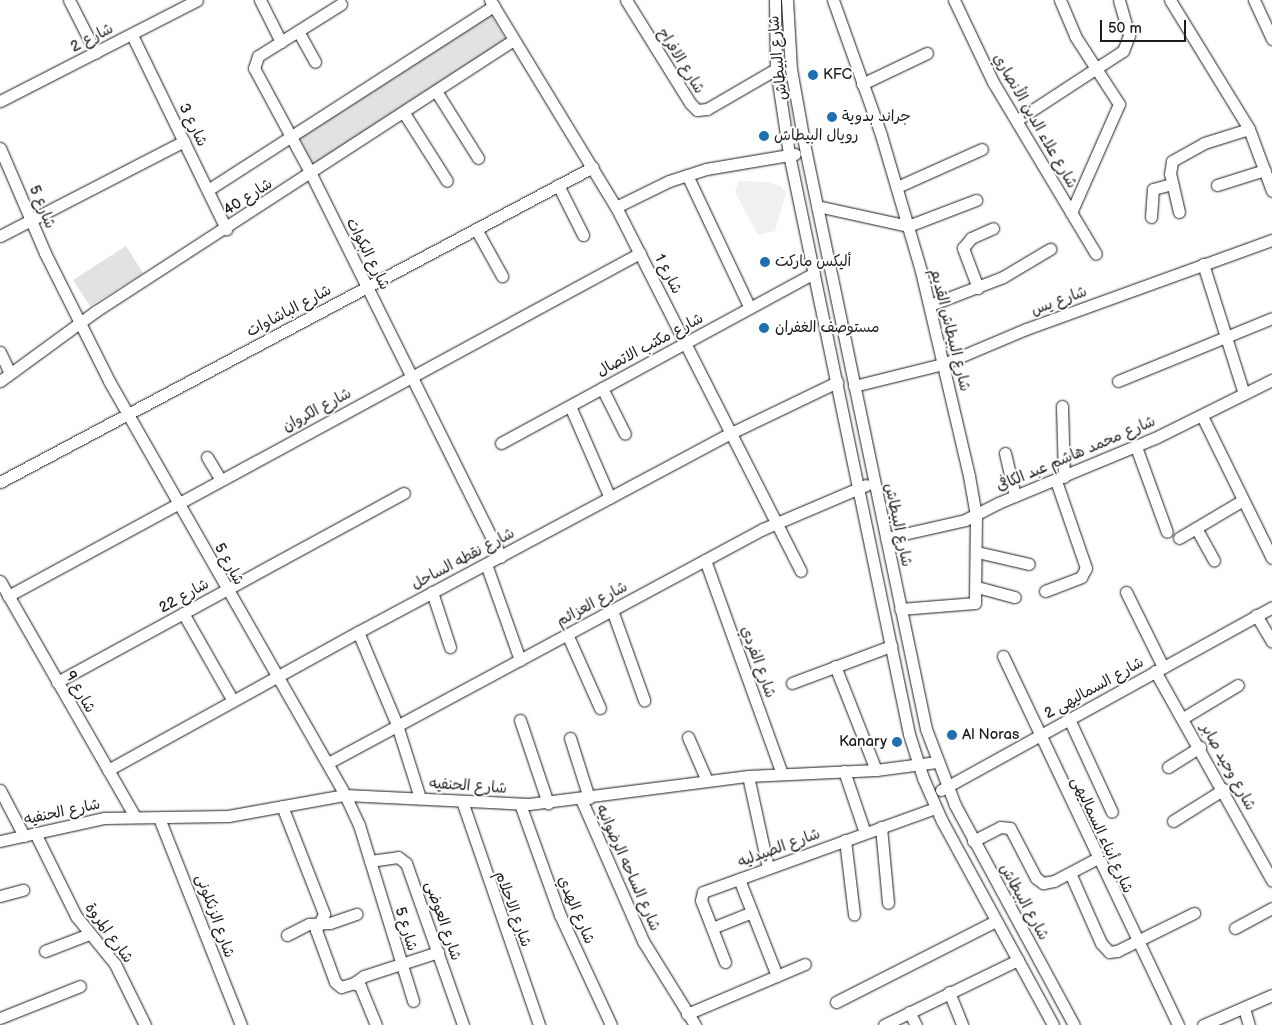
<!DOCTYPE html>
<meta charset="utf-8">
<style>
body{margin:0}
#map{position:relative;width:1272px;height:1025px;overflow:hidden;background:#fff;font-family:"Balsamiq Sans","Playpen Sans Arabic",sans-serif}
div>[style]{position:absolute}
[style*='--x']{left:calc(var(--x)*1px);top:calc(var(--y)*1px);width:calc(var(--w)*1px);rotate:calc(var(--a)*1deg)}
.built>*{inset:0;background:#f0f0f0}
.green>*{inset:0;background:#e2e2e2}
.roads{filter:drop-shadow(0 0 1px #1c1c1c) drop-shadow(0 0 1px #1c1c1c)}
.street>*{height:11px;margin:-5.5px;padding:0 5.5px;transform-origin:5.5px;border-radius:5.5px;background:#fff}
.dots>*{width:14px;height:14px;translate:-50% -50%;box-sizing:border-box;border:2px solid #fff;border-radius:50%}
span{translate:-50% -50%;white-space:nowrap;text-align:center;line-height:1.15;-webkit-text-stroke:4px #fff;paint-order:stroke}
.street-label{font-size:15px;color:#1c1c1c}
.poi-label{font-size:15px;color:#1c1c1c}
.left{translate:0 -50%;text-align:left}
.right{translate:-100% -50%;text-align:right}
.scale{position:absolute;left:1100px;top:20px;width:86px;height:22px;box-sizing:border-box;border:2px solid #1c1c1c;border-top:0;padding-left:6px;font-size:15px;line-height:18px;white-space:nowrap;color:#1c1c1c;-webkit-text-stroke:4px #fff;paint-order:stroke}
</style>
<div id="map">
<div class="built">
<div style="clip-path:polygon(739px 181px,768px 182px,782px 187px,786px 194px,775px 231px,758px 235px,735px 192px)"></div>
</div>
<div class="green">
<div style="clip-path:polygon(490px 13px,507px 41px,315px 167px,299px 137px)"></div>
<div style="clip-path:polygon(126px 246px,143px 273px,90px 306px,73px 280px)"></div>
</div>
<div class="roads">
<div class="street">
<div style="--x:69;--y:0;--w:59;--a:63"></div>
<div style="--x:260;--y:0;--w:47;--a:63.4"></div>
<div style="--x:490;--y:0;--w:242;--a:58.7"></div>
<div style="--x:616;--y:207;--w:408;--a:63.1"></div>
<div style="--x:626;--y:0;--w:121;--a:58.1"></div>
<div style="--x:690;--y:103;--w:10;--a:45"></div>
<div style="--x:697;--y:110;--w:10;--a:-6"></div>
<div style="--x:707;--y:109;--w:80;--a:-30.1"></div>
<div style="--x:775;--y:0;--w:69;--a:89.2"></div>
<div style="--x:776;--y:69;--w:86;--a:81.3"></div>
<div style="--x:789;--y:154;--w:592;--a:78.31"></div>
<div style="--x:909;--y:734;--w:46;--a:72.3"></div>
<div style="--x:923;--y:778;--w:47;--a:66.2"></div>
<div style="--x:942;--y:821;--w:232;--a:61.4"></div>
<div style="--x:787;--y:0;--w:69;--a:86.7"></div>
<div style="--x:791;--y:69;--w:85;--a:79.9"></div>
<div style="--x:806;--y:153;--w:588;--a:78.23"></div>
<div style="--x:926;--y:729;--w:81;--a:69.1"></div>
<div style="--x:955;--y:805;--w:250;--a:61.6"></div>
<div style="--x:833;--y:0;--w:143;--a:70.4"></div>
<div style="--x:881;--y:135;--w:142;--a:73.6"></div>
<div style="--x:921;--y:271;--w:211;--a:76.8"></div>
<div style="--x:969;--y:476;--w:40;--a:80"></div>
<div style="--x:976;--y:515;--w:88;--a:90.7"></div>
<div style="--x:975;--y:603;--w:75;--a:175.4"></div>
<div style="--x:954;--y:0;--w:91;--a:64.6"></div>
<div style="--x:993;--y:82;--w:200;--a:59.1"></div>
<div style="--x:1060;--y:0;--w:39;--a:67"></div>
<div style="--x:1075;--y:36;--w:81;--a:57.1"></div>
<div style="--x:1119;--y:104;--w:119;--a:113.8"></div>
<div style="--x:1170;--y:0;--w:151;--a:58.5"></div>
<div style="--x:1249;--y:129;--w:66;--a:69.6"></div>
<div style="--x:1254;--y:0;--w:43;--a:65.2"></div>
<div style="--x:341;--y:4;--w:98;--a:147.9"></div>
<div style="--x:258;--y:56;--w:13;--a:108"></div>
<div style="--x:254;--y:68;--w:120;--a:61.7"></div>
<div style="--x:311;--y:174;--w:427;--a:63.6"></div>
<div style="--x:298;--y:31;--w:35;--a:61"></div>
<div style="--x:132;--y:35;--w:216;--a:64.1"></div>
<div style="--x:862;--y:84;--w:72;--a:-25.5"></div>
<div style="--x:436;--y:91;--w:79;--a:57.9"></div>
<div style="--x:0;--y:101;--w:221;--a:-27.1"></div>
<div style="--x:404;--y:113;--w:80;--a:57.7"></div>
<div style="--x:1017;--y:120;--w:126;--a:-33.1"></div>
<div style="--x:1123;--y:51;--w:17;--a:-69"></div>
<div style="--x:1129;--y:35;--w:36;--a:-106"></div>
<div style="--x:0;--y:148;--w:114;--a:66.8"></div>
<div style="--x:45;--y:253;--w:143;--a:63.4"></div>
<div style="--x:109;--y:381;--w:477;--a:60.3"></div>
<div style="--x:345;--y:795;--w:33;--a:65"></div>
<div style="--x:359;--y:825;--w:184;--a:72.9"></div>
<div style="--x:687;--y:175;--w:147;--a:64.7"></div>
<div style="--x:558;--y:185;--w:56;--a:63.4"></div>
<div style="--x:1217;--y:185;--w:50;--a:-17.4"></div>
<div style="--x:897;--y:187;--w:93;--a:-24.1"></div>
<div style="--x:208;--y:190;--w:340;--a:-32.8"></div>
<div style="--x:817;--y:206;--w:93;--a:12.4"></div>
<div style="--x:908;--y:226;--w:73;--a:-20.9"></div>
<div style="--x:616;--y:207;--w:59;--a:-26.1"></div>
<div style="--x:669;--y:181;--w:39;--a:-18"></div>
<div style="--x:706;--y:169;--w:90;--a:-9.6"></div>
<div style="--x:1179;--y:212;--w:39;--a:-103"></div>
<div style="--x:1170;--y:174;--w:13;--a:-81"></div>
<div style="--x:1172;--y:161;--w:37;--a:-29"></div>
<div style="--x:1204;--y:143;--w:47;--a:-17.3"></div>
<div style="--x:1151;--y:217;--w:28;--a:-86"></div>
<div style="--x:1153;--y:189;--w:20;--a:-15"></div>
<div style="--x:476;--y:229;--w:54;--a:61"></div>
<div style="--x:0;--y:236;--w:207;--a:-27.3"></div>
<div style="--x:1203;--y:264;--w:136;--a:72.5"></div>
<div style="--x:978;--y:288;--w:43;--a:-110.6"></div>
<div style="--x:963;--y:248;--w:13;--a:-51"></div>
<div style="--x:971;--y:238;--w:24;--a:-24"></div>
<div style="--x:930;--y:305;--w:78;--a:-21"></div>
<div style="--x:1003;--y:277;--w:55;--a:-30.8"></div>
<div style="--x:0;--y:352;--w:23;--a:65"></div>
<div style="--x:0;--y:381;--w:119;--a:-36.1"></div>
<div style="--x:96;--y:311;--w:498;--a:-33"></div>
<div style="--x:1118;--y:381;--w:166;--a:-22.2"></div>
<div style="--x:854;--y:386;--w:92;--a:-13.9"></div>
<div style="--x:943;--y:364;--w:90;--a:-22.9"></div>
<div style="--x:1026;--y:329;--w:262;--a:-19.9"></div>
<div style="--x:602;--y:388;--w:51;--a:63.4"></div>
<div style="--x:570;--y:406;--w:100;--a:66.5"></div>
<div style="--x:1062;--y:406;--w:71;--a:88.4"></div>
<div style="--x:1202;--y:416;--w:158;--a:63.8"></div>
<div style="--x:501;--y:443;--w:356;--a:-28.5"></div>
<div style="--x:1136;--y:447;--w:90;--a:70"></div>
<div style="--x:1005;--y:453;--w:44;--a:76.9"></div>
<div style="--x:207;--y:457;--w:26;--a:59"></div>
<div style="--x:0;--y:482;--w:671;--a:-27.98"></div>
<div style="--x:1196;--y:528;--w:37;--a:61"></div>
<div style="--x:886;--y:538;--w:81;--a:-12.8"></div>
<div style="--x:965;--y:520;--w:37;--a:-27"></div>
<div style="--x:998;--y:503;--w:170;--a:-22.5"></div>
<div style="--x:1155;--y:438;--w:131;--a:-26.4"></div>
<div style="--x:1179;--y:538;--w:74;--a:-30.7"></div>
<div style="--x:977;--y:552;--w:53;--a:13"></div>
<div style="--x:705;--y:560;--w:227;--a:70.2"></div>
<div style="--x:486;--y:564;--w:102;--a:70.5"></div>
<div style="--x:0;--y:581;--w:272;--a:60.2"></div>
<div style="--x:977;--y:587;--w:39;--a:15"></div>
<div style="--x:1045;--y:591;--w:39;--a:-21"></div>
<div style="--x:1081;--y:577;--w:10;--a:-61"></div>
<div style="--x:1086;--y:568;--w:92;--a:-109"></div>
<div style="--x:432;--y:592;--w:58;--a:71.9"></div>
<div style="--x:1126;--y:592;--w:84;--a:63.7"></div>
<div style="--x:8;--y:596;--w:719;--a:-28.49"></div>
<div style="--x:612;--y:610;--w:96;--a:70.4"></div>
<div style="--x:183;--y:613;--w:101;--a:60.4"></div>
<div style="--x:1256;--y:615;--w:31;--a:59"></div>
<div style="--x:358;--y:632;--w:101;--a:67.2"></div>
<div style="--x:397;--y:725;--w:77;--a:72.5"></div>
<div style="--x:567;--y:634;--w:81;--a:66"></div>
<div style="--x:1003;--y:656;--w:408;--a:64.6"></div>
<div style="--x:835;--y:666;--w:112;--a:68.5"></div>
<div style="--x:1155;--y:671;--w:240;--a:60.8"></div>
<div style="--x:57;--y:682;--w:395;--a:-28.6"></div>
<div style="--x:792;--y:683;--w:106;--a:-20.5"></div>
<div style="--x:1183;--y:718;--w:64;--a:-31"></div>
<div style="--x:1069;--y:719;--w:102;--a:65.2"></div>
<div style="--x:520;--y:720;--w:88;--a:71.4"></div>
<div style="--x:688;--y:737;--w:48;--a:66.6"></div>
<div style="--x:570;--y:738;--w:63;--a:72.4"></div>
<div style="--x:328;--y:763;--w:494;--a:-28.3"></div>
<div style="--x:763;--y:529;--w:112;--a:-23.1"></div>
<div style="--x:1168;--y:767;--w:38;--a:-32"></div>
<div style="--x:108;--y:770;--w:286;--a:-28.9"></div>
<div style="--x:358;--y:632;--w:423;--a:-28.1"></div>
<div style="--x:731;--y:433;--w:118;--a:-25.7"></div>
<div style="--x:844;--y:771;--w:65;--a:71.3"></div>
<div style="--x:748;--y:776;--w:94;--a:77.7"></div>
<div style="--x:0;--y:790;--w:52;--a:62.4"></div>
<div style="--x:941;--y:790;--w:378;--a:-28.9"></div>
<div style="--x:581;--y:799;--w:155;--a:66.4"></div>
<div style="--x:643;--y:941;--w:99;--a:58.2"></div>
<div style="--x:462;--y:801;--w:237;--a:71"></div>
<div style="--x:520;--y:804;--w:118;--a:70.2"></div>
<div style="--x:560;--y:915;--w:121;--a:65.1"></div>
<div style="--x:282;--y:806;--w:116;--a:68.7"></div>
<div style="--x:324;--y:914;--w:18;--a:117"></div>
<div style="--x:316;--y:930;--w:55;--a:69.9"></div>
<div style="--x:335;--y:982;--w:8;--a:40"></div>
<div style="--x:341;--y:987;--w:14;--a:-17"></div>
<div style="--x:354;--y:983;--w:7;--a:27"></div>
<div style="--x:360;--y:986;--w:42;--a:67.7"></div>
<div style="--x:159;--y:818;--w:223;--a:68.4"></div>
<div style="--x:1173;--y:821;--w:60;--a:-32.1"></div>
<div style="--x:881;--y:827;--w:76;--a:84.7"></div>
<div style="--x:35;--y:833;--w:93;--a:63.7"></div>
<div style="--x:76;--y:916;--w:62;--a:50.9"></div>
<div style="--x:115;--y:964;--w:68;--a:63.8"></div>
<div style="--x:845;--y:840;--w:75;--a:83.1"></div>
<div style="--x:0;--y:841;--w:107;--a:-12.5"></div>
<div style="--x:104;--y:818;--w:124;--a:-0.9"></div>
<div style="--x:228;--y:816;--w:119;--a:-10.2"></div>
<div style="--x:345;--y:795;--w:184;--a:2.8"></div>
<div style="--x:529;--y:804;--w:221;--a:-7.3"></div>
<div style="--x:748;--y:776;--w:128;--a:-2.7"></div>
<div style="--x:876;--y:770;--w:61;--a:-7.6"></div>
<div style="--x:973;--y:841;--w:30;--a:-27"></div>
<div style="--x:1000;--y:827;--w:10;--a:6"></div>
<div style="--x:1010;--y:828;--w:56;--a:62.5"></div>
<div style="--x:1036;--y:878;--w:9;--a:36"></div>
<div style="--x:1043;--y:883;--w:11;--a:-10"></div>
<div style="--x:1054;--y:881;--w:47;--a:-27.6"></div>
<div style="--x:370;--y:861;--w:28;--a:-8"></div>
<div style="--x:398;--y:857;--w:10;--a:37"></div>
<div style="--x:406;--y:863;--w:172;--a:70.6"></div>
<div style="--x:1070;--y:873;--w:77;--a:66.1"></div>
<div style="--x:1101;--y:943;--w:12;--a:48"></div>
<div style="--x:1109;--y:952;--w:8;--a:-7"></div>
<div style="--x:1117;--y:951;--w:86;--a:-26.3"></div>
<div style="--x:739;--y:879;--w:104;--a:68.6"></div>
<div style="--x:0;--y:896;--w:24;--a:-15"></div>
<div style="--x:712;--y:928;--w:43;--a:-21.8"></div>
<div style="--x:1235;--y:928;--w:42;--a:-28.4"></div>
<div style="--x:287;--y:935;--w:25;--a:-27"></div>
<div style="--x:309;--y:924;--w:21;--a:-3"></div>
<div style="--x:330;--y:923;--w:28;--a:-19"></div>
<div style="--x:45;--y:951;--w:47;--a:-21.1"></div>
<div style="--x:725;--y:962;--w:66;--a:-111.2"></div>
<div style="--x:701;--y:900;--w:8;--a:-76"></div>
<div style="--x:703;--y:892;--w:247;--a:-19.9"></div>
<div style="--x:354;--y:983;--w:12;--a:-35"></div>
<div style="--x:364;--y:976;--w:78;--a:-18"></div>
<div style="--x:949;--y:992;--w:35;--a:68"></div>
<div style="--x:836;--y:1002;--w:179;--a:-26.9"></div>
<div style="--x:1244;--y:1008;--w:18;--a:74"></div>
<div style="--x:909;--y:1012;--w:15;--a:62"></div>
<div style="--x:687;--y:1014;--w:128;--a:-23"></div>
<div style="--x:0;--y:1018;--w:86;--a:-21.8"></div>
<div style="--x:884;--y:1025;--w:149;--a:-25.9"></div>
<div style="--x:1203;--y:1025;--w:75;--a:-23.5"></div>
</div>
</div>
<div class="dots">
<div style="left:813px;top:75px;background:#1f6fb2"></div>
<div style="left:832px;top:117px;background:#1f6fb2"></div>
<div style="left:764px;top:136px;background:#1f6fb2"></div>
<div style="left:765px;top:262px;background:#1f6fb2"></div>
<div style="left:764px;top:328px;background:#1f6fb2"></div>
<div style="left:952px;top:735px;background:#1f6fb2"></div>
<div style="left:897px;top:742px;background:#1f6fb2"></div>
</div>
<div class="street-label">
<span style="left:92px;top:38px;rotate:-27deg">شارع 2</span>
<span style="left:778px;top:58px;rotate:-96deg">شارع البيطاش</span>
<span style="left:681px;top:61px;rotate:58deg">شارع الافراح</span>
<span style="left:1035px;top:121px;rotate:60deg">شارع علاء الدين الأنصاري</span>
<span style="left:193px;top:125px;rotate:64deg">شارع 3</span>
<span style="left:248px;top:197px;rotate:-33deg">شارع 40</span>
<span style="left:42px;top:207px;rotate:67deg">شارع 5</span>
<span style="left:368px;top:254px;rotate:63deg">شارع البكوات</span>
<span style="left:668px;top:274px;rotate:63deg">شارع 1</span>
<span style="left:1059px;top:301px;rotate:-20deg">شارع يس</span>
<span style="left:289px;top:311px;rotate:-28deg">شارع الباشاوات</span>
<span style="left:950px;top:330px;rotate:76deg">شارع البيطاش القديم</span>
<span style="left:650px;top:345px;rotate:-28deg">شارع مكتب الاتصال</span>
<span style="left:317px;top:410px;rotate:-28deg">شارع الكروان</span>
<span style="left:1076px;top:454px;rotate:-23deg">شارع محمد هاشم عبد الكافى</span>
<span style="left:898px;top:525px;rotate:78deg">شارع البيطاش</span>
<span style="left:463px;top:559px;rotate:-28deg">شارع نقطه الساحل</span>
<span style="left:229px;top:564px;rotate:61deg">شارع 5</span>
<span style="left:184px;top:596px;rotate:-29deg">شارع 22</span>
<span style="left:592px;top:604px;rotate:-28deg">شارع العزائم</span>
<span style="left:758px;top:662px;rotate:70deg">شارع الفردي</span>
<span style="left:1094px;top:688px;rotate:-29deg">شارع السماليهى 2</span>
<span style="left:80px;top:692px;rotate:60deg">شارع 9</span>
<span style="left:1228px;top:767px;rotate:61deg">شارع وحيد صابر</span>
<span style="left:468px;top:786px;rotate:4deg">شارع الحنفيه</span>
<span style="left:62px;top:812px;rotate:-12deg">شارع الحنفيه</span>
<span style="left:1102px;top:835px;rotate:65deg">شارع أبناء السماليهى</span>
<span style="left:779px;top:848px;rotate:-20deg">شارع الصيدليه</span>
<span style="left:628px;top:868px;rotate:66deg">شارع الساحه الرضوانيه</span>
<span style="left:1024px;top:902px;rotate:61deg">شارع البيطاش</span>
<span style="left:513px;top:909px;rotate:70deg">شارع الاحلام</span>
<span style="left:576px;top:910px;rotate:67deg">شارع الهدي</span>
<span style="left:215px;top:916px;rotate:70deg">شارع الزنكلونى</span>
<span style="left:443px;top:921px;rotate:71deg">شارع العوضى</span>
<span style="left:406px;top:929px;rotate:73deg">شارع 5</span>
<span style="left:109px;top:933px;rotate:54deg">شارع المروة</span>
</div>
<div class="poi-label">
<span class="left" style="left:823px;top:75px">KFC</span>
<span class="left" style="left:842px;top:117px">جراند بدوية</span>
<span class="left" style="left:774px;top:136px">رويال البيطاش</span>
<span class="left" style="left:775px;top:262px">أليكس ماركت</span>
<span class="left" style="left:775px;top:328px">مستوصف الغفران</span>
<span class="left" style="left:962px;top:735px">Al Noras</span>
<span class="right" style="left:887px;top:742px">Kanary</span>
</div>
<div class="scale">50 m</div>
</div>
